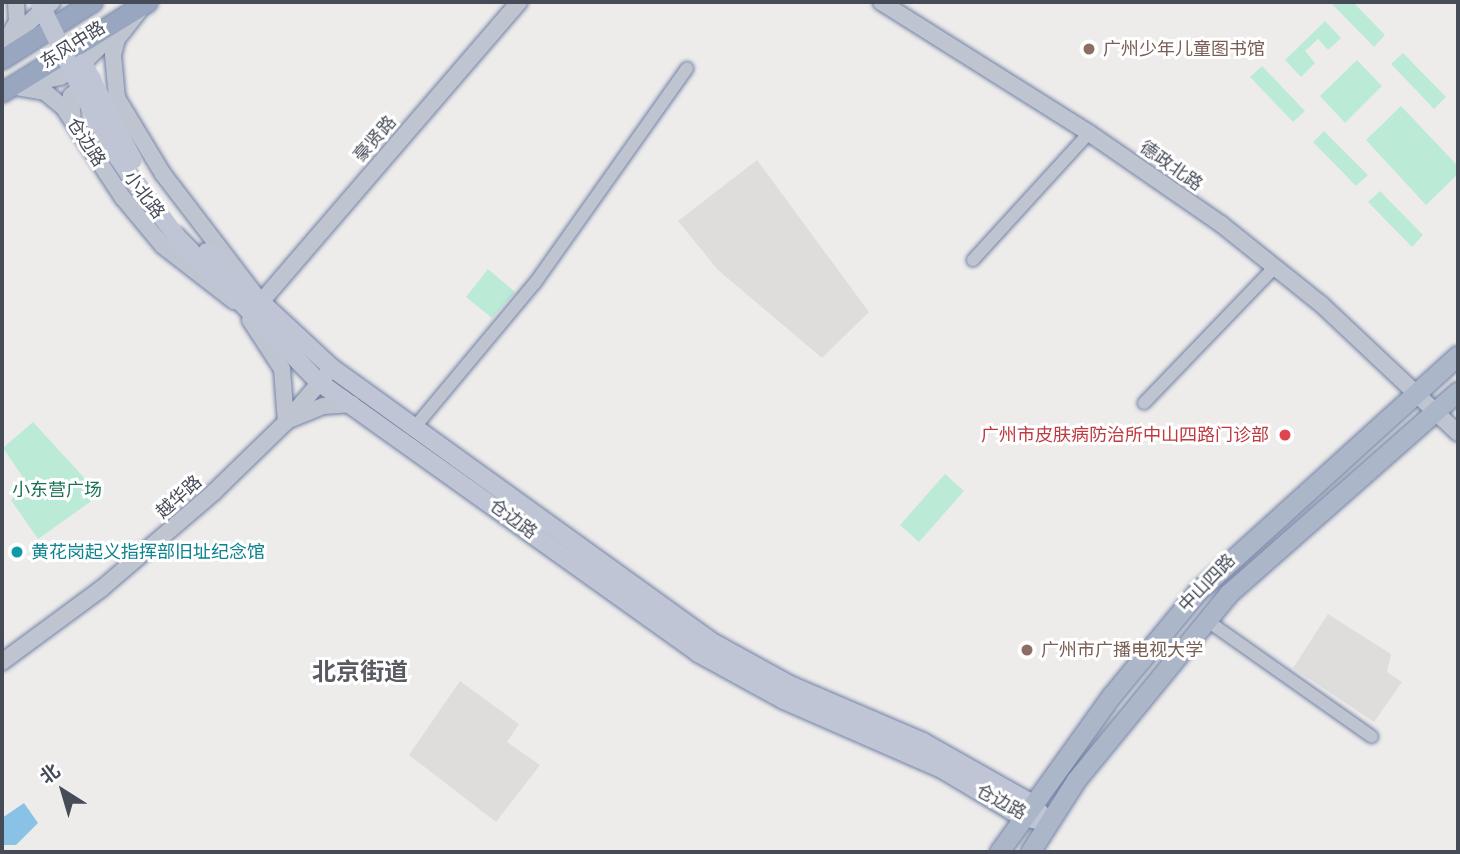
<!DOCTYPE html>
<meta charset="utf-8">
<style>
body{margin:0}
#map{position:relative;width:1460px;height:854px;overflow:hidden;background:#eeeceb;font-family:"Roboto Condensed","Noto Sans SC",sans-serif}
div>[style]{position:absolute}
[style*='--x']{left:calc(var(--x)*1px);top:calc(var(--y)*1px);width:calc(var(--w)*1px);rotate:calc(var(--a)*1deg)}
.education>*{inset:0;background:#dfdddc}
.green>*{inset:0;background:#bbebd6}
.water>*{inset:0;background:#8ac2e5}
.roads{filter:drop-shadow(0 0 2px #7180a4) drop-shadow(0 0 2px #7180a4)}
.minor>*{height:12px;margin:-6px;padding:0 6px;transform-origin:6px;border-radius:6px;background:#bfc5d0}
.tertiary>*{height:16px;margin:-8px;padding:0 8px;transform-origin:8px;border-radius:8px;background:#bfc5d0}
.secondary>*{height:18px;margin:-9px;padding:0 9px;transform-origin:9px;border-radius:9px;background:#bfc5d4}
.primary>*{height:19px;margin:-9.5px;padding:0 9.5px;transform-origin:9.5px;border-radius:9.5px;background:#acb6c9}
.trunk>*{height:19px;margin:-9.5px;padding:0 9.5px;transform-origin:9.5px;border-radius:9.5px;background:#98a6c0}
.secondary-bridge>*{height:18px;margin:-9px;padding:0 9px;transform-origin:9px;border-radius:9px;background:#bfc5d4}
.dots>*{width:19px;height:19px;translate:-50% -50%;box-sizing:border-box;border:4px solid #fff;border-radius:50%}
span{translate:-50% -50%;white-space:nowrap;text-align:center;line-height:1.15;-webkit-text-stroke:6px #fff;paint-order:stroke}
.street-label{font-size:18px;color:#454b57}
.education-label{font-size:18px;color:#785e54}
.left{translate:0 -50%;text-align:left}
.health-label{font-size:18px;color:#be3a42}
.right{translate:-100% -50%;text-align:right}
.park-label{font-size:18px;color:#1b7357}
.culture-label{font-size:18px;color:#0d838f}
.district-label{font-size:24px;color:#595b60;font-weight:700}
.frame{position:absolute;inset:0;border:4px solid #454b57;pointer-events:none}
.north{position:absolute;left:28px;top:756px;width:70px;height:70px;-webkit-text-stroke:5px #fff;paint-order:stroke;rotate:323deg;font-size:19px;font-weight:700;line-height:28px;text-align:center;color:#454b57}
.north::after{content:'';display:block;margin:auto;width:24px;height:32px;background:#454b57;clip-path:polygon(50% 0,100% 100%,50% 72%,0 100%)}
</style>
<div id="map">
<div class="education">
<div style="clip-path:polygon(757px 160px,869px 312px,822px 358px,718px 270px,678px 221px)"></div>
<div style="clip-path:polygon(1328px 614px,1391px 654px,1387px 672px,1402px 682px,1374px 722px,1293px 668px)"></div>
<div style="clip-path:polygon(460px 681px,519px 724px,507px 742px,540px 765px,496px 822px,409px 755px)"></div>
</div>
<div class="green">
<div style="clip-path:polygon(1330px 2px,1353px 2px,1385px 35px,1374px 47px)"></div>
<div style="clip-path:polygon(1325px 21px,1341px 38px,1328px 50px,1318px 39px,1305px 51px,1315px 63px,1301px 77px,1285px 60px)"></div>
<div style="clip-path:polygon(1403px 53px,1446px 97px,1434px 109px,1391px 64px)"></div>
<div style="clip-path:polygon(1357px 60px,1382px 86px,1345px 123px,1320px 96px)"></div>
<div style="clip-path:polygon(1262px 66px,1305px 111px,1293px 122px,1250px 77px)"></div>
<div style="clip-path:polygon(1401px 106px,1458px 166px,1458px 174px,1426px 205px,1366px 140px)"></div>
<div style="clip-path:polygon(1324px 131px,1368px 175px,1356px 186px,1313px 142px)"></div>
<div style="clip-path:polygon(1380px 191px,1423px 235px,1412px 247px,1368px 202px)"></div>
<div style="clip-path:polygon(488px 269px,515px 292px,492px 318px,466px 297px)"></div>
<div style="clip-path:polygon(33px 422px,100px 495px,38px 539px,11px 500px,29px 486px,3px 448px)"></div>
<div style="clip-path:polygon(945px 474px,964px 491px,919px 542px,900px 525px)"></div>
</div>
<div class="water">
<div style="clip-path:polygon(24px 803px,38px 823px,16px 845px,2px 845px,2px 818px)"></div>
</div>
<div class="roads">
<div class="minor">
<div style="--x:973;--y:260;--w:172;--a:-47.6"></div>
<div style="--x:1144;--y:403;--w:189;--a:-46.1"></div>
<div style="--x:414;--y:428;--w:189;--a:-50.2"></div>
<div style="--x:535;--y:283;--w:263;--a:-54.7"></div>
<div style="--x:1205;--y:619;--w:204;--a:35.2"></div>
</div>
<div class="tertiary">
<div style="--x:881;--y:2;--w:246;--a:32.2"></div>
<div style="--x:1089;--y:133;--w:160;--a:34.6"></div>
<div style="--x:1221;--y:224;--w:128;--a:38.7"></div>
<div style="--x:1321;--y:304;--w:188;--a:43.3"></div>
<div style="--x:139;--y:11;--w:36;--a:128"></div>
<div style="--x:117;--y:39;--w:16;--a:104"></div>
<div style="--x:113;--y:55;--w:43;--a:84.7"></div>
<div style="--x:117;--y:98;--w:89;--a:58.8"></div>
<div style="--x:163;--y:174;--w:161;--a:52.6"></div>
<div style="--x:261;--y:302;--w:396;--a:-49.3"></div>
<div style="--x:11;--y:32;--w:12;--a:-59"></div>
<div style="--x:17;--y:22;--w:20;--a:-93"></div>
<div style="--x:2;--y:46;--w:67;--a:-41.3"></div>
<div style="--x:27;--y:84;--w:34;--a:-12"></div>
<div style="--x:60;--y:77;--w:21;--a:-28"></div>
<div style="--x:79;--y:67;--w:52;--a:-44.2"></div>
<div style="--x:11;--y:86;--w:35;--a:10"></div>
<div style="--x:45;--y:92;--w:25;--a:40"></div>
<div style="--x:64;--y:108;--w:108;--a:56.8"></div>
<div style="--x:123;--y:198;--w:62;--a:50.2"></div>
<div style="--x:163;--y:246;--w:90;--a:37.8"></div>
<div style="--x:73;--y:121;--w:25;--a:-95"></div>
<div style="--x:71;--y:96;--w:25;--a:-40"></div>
<div style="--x:250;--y:320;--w:59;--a:56.9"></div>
<div style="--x:282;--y:369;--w:53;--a:85.7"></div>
<div style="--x:291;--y:419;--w:35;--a:-22"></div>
<div style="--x:324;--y:406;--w:28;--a:-4"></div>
<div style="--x:2;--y:662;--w:123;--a:-36.4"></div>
<div style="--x:101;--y:589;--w:149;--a:-40.6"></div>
<div style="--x:214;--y:492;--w:100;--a:-44.2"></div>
<div style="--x:286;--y:422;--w:71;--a:-49.6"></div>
</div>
<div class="secondary">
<div style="--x:176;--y:236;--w:206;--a:45.6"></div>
<div style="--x:320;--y:383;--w:465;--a:35.5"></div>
<div style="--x:698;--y:653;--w:98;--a:28.7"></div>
<div style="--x:784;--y:700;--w:172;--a:23.6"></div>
<div style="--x:942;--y:769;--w:93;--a:31"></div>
<div style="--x:1022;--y:817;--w:26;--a:11"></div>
<div style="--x:207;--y:252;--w:171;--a:42.9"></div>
<div style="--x:332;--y:368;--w:466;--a:35.8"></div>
<div style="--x:710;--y:641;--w:91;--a:28.8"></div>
<div style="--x:790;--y:685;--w:145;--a:23.2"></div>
<div style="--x:923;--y:742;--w:124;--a:29.5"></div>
<div style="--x:1031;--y:803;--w:15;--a:48"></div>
</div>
<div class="primary">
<div style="--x:999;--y:852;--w:193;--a:-54.3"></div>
<div style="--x:1112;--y:695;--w:135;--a:-50.4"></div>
<div style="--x:1198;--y:591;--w:351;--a:-42.2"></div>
<div style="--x:1030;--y:852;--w:85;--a:-57.4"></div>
<div style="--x:1076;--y:780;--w:242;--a:-50.7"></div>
<div style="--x:1229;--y:593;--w:305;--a:-41.4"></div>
</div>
<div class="trunk">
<div style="--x:2;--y:59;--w:107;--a:-32.3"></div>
<div style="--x:2;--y:92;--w:171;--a:-31.8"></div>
</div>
</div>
<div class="secondary-bridge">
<div style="--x:39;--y:2;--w:156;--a:64.1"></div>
<div style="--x:107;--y:142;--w:117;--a:53.7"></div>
<div style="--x:83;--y:63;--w:109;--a:62.7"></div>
</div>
<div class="dots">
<div style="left:1089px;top:49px;background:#8d6e63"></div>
<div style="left:1285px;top:435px;background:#e0444e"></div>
<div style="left:17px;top:552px;background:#0f9aa8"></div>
<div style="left:1027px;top:650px;background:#8d6e63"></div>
</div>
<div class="street-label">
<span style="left:73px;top:45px;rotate:-32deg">东风中路</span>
<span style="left:375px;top:139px;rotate:-49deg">豪贤路</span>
<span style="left:86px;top:142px;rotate:57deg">仓边路</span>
<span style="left:1171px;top:166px;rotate:35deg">德政北路</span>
<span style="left:144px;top:195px;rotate:53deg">小北路</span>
<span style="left:179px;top:497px;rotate:-42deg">越华路</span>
<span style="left:513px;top:519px;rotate:36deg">仓边路</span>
<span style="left:1207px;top:583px;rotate:-46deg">中山四路</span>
<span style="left:1001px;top:802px;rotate:28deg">仓边路</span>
</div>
<div class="education-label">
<span class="left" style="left:1103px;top:49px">广州少年儿童图书馆</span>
<span class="left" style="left:1041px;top:650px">广州市广播电视大学</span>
</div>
<div class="health-label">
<span class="right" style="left:1269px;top:435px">广州市皮肤病防治所中山四路门诊部</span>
</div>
<div class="park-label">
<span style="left:57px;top:490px">小东营广场</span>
</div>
<div class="culture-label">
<span class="left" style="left:31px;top:552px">黄花岗起义指挥部旧址纪念馆</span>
</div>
<div class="district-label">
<span style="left:360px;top:673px">北京街道</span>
</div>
<div class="frame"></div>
<div class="north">北</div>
</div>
